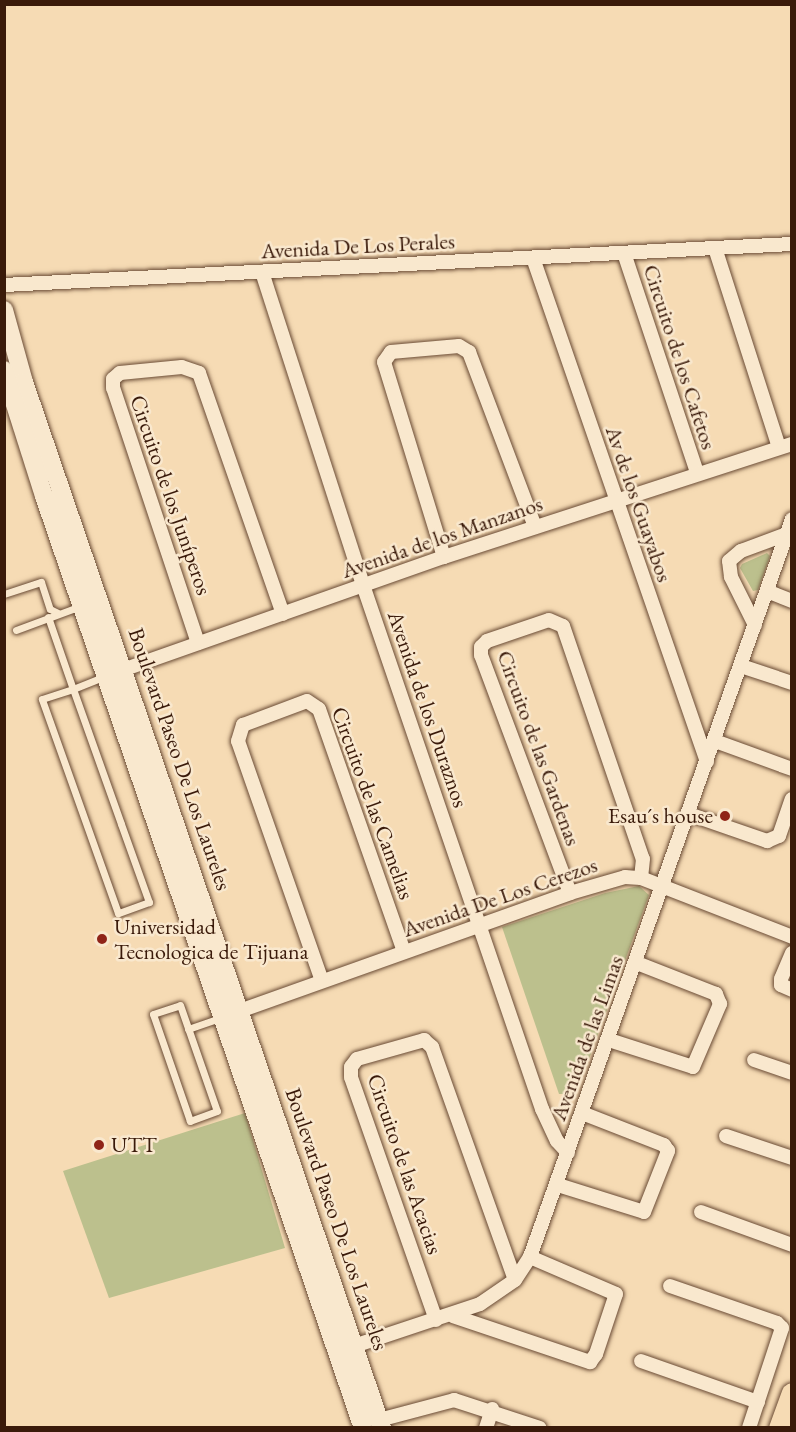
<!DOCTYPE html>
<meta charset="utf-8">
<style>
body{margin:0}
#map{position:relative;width:796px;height:1432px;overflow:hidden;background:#f6dbb4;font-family:"EB Garamond",serif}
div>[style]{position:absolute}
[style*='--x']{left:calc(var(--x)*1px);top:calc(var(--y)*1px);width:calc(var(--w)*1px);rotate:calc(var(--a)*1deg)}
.green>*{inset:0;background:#bcc08d}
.roads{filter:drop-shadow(0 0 2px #694a34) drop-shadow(0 0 2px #694a34)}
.lane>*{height:7px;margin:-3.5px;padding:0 3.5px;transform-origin:3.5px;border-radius:3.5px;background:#f9e8ce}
.street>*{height:14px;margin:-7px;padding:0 7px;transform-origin:7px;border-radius:7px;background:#f9e8ce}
.secondary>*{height:18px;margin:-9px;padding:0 9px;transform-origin:9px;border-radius:9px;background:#f9e8ce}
.primary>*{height:21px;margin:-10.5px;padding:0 10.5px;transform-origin:10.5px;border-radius:10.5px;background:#f6dbb4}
.dots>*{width:16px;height:16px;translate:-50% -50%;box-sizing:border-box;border:3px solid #f9e8ce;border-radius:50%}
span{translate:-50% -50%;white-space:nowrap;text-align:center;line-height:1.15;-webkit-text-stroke:5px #f9e8ce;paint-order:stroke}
.street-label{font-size:22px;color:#3a1a0a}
.poi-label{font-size:22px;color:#3a1a0a}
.right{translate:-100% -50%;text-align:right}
.left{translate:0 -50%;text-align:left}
.frame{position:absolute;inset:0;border:6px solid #3a1a0a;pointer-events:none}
</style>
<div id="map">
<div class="green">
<div style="clip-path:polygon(767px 553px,770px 556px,758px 590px,753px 591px,740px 568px,742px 564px)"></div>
<div style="clip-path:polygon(639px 886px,649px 895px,578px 1089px,574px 1094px,559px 1094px,502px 927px,605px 893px)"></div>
<div style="clip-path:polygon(245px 1113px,285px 1248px,109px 1298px,63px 1171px)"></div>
</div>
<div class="roads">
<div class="lane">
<div style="--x:4;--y:594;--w:39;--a:-18"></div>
<div style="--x:41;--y:582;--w:28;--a:72"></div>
<div style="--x:50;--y:609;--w:9;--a:27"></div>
<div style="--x:48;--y:617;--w:76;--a:70.9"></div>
<div style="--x:73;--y:689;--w:143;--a:70.4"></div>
<div style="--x:121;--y:824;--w:83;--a:70.3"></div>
<div style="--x:149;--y:902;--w:33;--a:160"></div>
<div style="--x:118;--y:913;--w:227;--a:-109.6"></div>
<div style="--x:42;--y:699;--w:33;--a:-18"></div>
<div style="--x:73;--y:689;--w:35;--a:-22"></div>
<div style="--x:16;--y:630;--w:69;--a:-20.3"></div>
<div style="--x:180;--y:1005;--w:112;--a:70.8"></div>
<div style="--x:217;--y:1111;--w:29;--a:160"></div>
<div style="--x:190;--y:1121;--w:113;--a:-109.1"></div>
<div style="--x:153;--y:1014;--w:28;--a:-18"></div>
<div style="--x:188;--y:1029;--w:36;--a:-19"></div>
</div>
<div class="street">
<div style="--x:715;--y:248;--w:209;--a:72.2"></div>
<div style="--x:624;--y:253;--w:232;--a:71.6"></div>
<div style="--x:533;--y:258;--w:533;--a:70.95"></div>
<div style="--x:262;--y:272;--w:329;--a:72.1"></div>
<div style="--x:363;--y:585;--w:554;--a:71.14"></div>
<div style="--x:542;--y:1109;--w:35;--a:65"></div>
<div style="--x:557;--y:1141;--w:16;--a:47"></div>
<div style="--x:4;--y:285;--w:789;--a:-2.98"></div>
<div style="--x:444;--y:557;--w:204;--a:-107.1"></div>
<div style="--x:384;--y:362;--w:12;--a:-55"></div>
<div style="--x:391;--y:352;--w:68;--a:-5"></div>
<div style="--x:459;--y:346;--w:12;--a:31"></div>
<div style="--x:469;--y:352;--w:187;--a:69.3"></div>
<div style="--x:767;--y:591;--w:27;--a:22"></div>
<div style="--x:755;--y:625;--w:54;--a:-116.6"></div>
<div style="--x:731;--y:577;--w:16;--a:-97"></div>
<div style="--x:729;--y:561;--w:16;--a:-40"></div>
<div style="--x:741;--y:551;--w:49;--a:-20.3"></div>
<div style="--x:198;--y:643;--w:269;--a:-108.4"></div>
<div style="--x:113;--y:388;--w:9;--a:-90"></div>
<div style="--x:113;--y:379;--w:9;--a:-41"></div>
<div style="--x:120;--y:373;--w:62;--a:-5.5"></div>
<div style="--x:182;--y:367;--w:18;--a:19"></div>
<div style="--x:199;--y:373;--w:255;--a:70.8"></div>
<div style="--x:741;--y:666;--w:54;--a:18.4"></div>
<div style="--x:114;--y:673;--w:350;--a:-19.4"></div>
<div style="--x:444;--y:557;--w:366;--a:-18"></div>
<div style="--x:715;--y:741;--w:82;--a:20"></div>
<div style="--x:689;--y:814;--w:83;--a:19.1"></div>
<div style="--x:767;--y:841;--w:13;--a:-23"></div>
<div style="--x:779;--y:836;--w:39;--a:-71"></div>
<div style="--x:570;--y:893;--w:254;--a:-110.5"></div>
<div style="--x:481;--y:655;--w:8;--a:-90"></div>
<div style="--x:481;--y:647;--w:8;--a:-45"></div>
<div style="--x:487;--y:641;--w:65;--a:-18.7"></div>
<div style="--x:549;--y:620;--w:15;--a:23"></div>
<div style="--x:563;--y:626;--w:246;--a:71.1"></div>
<div style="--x:643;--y:859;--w:19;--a:96"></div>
<div style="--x:792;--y:953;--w:28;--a:113"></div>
<div style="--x:781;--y:979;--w:6;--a:90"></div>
<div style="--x:781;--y:985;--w:12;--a:24"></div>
<div style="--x:322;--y:981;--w:254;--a:-109.3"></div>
<div style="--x:238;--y:741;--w:17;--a:-73"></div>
<div style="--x:243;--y:725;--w:68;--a:-20.6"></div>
<div style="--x:307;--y:701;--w:14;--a:34"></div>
<div style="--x:319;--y:709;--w:257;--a:70.7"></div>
<div style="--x:231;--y:1014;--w:360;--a:-19.6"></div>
<div style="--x:570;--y:893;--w:57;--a:-16.2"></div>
<div style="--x:625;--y:877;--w:16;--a:4"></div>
<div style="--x:641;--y:878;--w:162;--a:21.3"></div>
<div style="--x:609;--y:1040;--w:88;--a:17.8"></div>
<div style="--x:693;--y:1067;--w:69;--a:-66.8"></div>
<div style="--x:720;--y:1004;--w:11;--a:-112"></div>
<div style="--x:716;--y:994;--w:85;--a:-158.6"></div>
<div style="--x:754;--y:1060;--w:40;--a:18.9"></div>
<div style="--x:726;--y:1136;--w:70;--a:18.4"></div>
<div style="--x:558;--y:1185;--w:90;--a:17.4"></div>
<div style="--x:644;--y:1212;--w:66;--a:-68.5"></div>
<div style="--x:668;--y:1151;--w:7;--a:-124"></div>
<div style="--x:664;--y:1145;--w:88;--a:-158.7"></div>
<div style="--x:701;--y:1212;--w:97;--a:19.9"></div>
<div style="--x:670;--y:1286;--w:113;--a:19.1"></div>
<div style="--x:777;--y:1323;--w:7;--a:45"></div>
<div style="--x:782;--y:1328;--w:105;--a:108.3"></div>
<div style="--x:453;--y:1316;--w:145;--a:18.6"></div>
<div style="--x:590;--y:1362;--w:10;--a:-53"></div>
<div style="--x:596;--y:1354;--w:63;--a:-71.6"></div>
<div style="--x:616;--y:1294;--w:94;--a:-156.7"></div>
<div style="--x:436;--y:1320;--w:257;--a:-109.3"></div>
<div style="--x:351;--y:1077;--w:10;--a:-90"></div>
<div style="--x:351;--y:1067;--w:10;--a:-53"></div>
<div style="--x:357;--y:1059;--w:70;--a:-15.8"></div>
<div style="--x:424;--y:1040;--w:11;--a:41"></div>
<div style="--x:432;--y:1047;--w:247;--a:70.4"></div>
<div style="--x:345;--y:1349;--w:142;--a:-18.4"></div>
<div style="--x:480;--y:1304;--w:42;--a:-34.4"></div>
<div style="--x:515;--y:1280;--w:27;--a:-57"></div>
<div style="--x:530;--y:1257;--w:783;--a:-70.45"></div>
<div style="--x:641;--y:1361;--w:124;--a:19.3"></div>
<div style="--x:379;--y:1420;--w:78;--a:-14.9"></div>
<div style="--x:454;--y:1400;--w:90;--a:18"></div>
<div style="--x:486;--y:1428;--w:20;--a:-72"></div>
</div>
<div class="secondary">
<div style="--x:4;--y:310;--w:75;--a:74.5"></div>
<div style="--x:24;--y:382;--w:1106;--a:71.11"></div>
<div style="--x:4;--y:370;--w:132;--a:72.4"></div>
<div style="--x:44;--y:496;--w:985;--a:71.11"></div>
</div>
<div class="primary">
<div style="--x:779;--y:1428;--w:37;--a:-70"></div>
</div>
</div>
<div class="dots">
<div style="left:725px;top:816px;background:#8f2418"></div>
<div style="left:102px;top:939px;background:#8f2418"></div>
<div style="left:99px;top:1145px;background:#8f2418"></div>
</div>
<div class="street-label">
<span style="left:358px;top:246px;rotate:-3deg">Avenida De Los Perales</span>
<span style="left:680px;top:357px;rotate:72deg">Circuito de los Cafetos</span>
<span style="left:171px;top:495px;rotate:71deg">Circuito de los Juníperos</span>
<span style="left:639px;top:504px;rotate:71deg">Av de los Guayabos</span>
<span style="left:442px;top:537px;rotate:-19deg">Avenida de los Manzanos</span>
<span style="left:428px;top:709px;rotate:71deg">Avenida de los Duraznos</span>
<span style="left:539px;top:748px;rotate:70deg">Circuito de las Gardenas</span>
<span style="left:180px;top:759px;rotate:71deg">Boulevard Paseo De Los Laureles</span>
<span style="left:373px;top:803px;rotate:70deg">Circuito de las Camelias</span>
<span style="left:500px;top:897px;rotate:-19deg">Avenida De Los Cerezos</span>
<span style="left:587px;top:1038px;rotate:-70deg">Avenida de las Limas</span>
<span style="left:405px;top:1164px;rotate:71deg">Circuito de las Acacias</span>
<span style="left:337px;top:1219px;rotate:71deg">Boulevard Paseo De Los Laureles</span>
</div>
<div class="poi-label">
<span class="right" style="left:713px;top:816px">Esau´s house</span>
<span class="left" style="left:114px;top:939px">Universidad<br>Tecnologica de Tijuana</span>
<span class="left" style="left:111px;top:1145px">UTT</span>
</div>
<div class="frame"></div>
</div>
